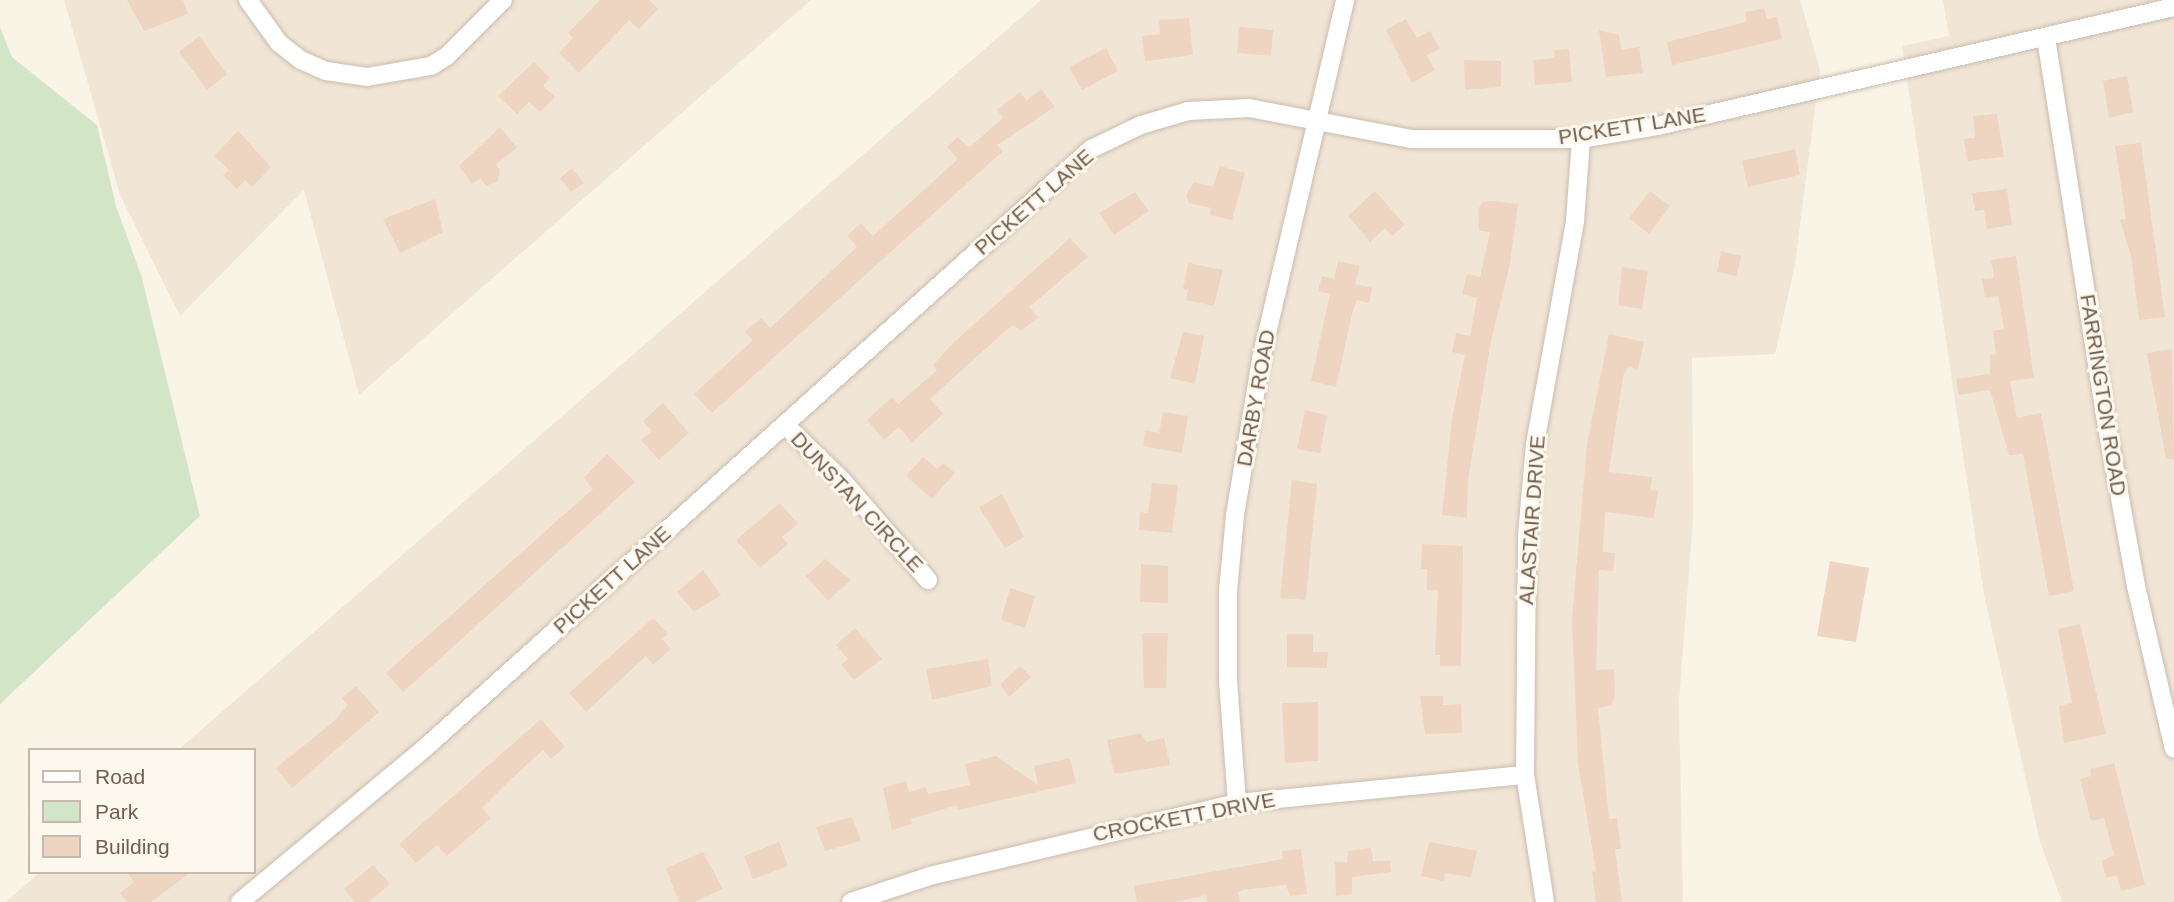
<!DOCTYPE html>
<style>
body{margin:0}
#map{position:relative;width:2174px;height:902px;overflow:hidden;background:#faf4e7;font-family:Helvetica,sans-serif}
div>[style]{position:absolute}
[style*='--x']{left:calc(var(--x)*1px);top:calc(var(--y)*1px);width:calc(var(--w)*1px);rotate:calc(var(--a)*1deg)}
.residential>*{inset:0;background:#f1e6d6}
.green>*{inset:0;background:#d2e6c7}
.building>*{inset:0;background:#edd5c1}
.roads{filter:drop-shadow(0 0 2px #cbbcae) drop-shadow(0 0 2px #cbbcae)}
.minor>*{height:18px;margin:-9px;padding:0 9px;transform-origin:9px;border-radius:9px;background:#fff}
span{translate:-50% -50%;white-space:nowrap;text-align:center;line-height:1.15;-webkit-text-stroke:6px #fdf8ed;paint-order:stroke}
.street-label{font-size:21px;color:#715d4e}
.legend{position:absolute;left:28px;top:748px;width:228px;height:126px;box-sizing:border-box;background:#fdf8ed;border:2px solid #c5baad;margin:0;padding:9px 12px;list-style:none;font-size:21px;color:#715d4e}
.legend li{display:flex;align-items:center;gap:14px;height:35px}
.legend b{width:35px;border:2px solid #c5baad}
</style>
<div id="map">
<div class="residential">
<div style="clip-path:polygon(64px 0,811px 0,359px 395px,304px 190px,180px 316px,120px 195px)"></div>
<div style="clip-path:polygon(1041px 0,1800px 0,1820px 70px,1795px 265px,1775px 354px,1692px 358px,1693px 520px,1679px 702px,1683px 902px,6px 902px,40px 872px,254px 872px,254px 750px,178px 750px)"></div>
<div style="clip-path:polygon(1943px 0,2174px 0,2174px 902px,2062px 902px,2040px 842px,1984px 595px,1902px 46px,1949px 36px)"></div>
</div>
<div class="green">
<div style="clip-path:polygon(0 27px,12px 57px,97px 125px,116px 206px,142px 278px,200px 516px,0 704px)"></div>
</div>
<div class="building">
<div style="clip-path:polygon(127px 0,183px 0,188px 14px,144px 31px)"></div>
<div style="clip-path:polygon(600px 0,649px 0,658px 9px,639px 29px,629px 20px,579px 73px,559px 53px,573px 38px,568px 33px)"></div>
<div style="clip-path:polygon(1764px 8px,1767px 19px,1777px 17px,1782px 39px,1672px 65px,1667px 42px,1746px 22px,1746px 12px)"></div>
<div style="clip-path:polygon(1189px 18px,1193px 55px,1145px 61px,1142px 36px,1160px 34px,1159px 20px)"></div>
<div style="clip-path:polygon(1406px 19px,1417px 38px,1430px 31px,1440px 49px,1427px 55px,1435px 70px,1412px 83px,1386px 30px)"></div>
<div style="clip-path:polygon(1239px 27px,1273px 30px,1271px 56px,1237px 53px)"></div>
<div style="clip-path:polygon(1599px 30px,1619px 35px,1621px 50px,1639px 47px,1643px 73px,1606px 77px)"></div>
<div style="clip-path:polygon(199px 36px,227px 74px,207px 90px,179px 52px)"></div>
<div style="clip-path:polygon(1106px 48px,1118px 71px,1082px 90px,1069px 67px)"></div>
<div style="clip-path:polygon(1569px 49px,1572px 82px,1535px 85px,1533px 60px,1555px 58px,1554px 50px)"></div>
<div style="clip-path:polygon(1464px 60px,1501px 61px,1501px 87px,1465px 90px)"></div>
<div style="clip-path:polygon(534px 62px,550px 78px,543px 86px,555px 97px,540px 112px,529px 102px,517px 114px,498px 96px)"></div>
<div style="clip-path:polygon(2127px 76px,2133px 112px,2109px 118px,2103px 81px)"></div>
<div style="clip-path:polygon(1041px 89px,1055px 107px,997px 145px,1003px 151px,712px 413px,694px 394px,753px 340px,745px 332px,761px 318px,770px 328px,857px 247px,847px 236px,861px 223px,873px 236px,958px 159px,947px 147px,958px 137px,968px 147px,972px 145px,1003px 118px,997px 110px,1020px 92px,1027px 100px)"></div>
<div style="clip-path:polygon(1997px 114px,2004px 157px,1967px 161px,1964px 139px,1975px 138px,1973px 116px)"></div>
<div style="clip-path:polygon(500px 127px,517px 148px,496px 164px,500px 170px,498px 181px,486px 186px,480px 178px,472px 184px,459px 166px)"></div>
<div style="clip-path:polygon(238px 131px,271px 167px,252px 187px,245px 180px,237px 189px,223px 175px,229px 170px,214px 156px)"></div>
<div style="clip-path:polygon(2141px 143px,2165px 317px,2139px 320px,2131px 256px,2120px 220px,2126px 219px,2115px 146px)"></div>
<div style="clip-path:polygon(1795px 149px,1800px 175px,1748px 187px,1742px 161px)"></div>
<div style="clip-path:polygon(1220px 166px,1245px 173px,1232px 220px,1210px 215px,1211px 208px,1189px 203px,1186px 195px,1194px 182px,1213px 187px)"></div>
<div style="clip-path:polygon(572px 168px,584px 183px,571px 192px,560px 178px)"></div>
<div style="clip-path:polygon(2007px 189px,2012px 225px,1987px 229px,1984px 210px,1975px 211px,1972px 193px)"></div>
<div style="clip-path:polygon(1375px 191px,1405px 225px,1392px 236px,1385px 228px,1370px 242px,1348px 216px)"></div>
<div style="clip-path:polygon(1650px 191px,1670px 206px,1649px 234px,1629px 218px)"></div>
<div style="clip-path:polygon(1135px 192px,1149px 211px,1114px 235px,1099px 213px)"></div>
<div style="clip-path:polygon(435px 199px,443px 232px,400px 253px,383px 219px)"></div>
<div style="clip-path:polygon(1492px 201px,1518px 204px,1510px 264px,1491px 341px,1468px 480px,1467px 518px,1442px 515px,1452px 419px,1465px 355px,1452px 352px,1456px 333px,1470px 336px,1477px 298px,1462px 294px,1467px 274px,1480px 277px,1490px 232px,1479px 231px,1478px 210px,1482px 202px)"></div>
<div style="clip-path:polygon(1070px 238px,1088px 257px,1029px 307px,1038px 317px,1021px 331px,1012px 325px,930px 399px,943px 414px,912px 442px,899px 427px,884px 440px,867px 420px,892px 397px,898px 404px,937px 370px,933px 365px,953px 343px)"></div>
<div style="clip-path:polygon(1721px 251px,1741px 256px,1737px 276px,1717px 272px)"></div>
<div style="clip-path:polygon(2016px 256px,2034px 378px,2010px 381px,2017px 418px,2041px 413px,2074px 591px,2049px 596px,2023px 454px,2009px 455px,1990px 390px,1959px 395px,1956px 379px,1990px 374px,1990px 355px,1996px 354px,1993px 331px,2004px 329px,1998px 296px,1985px 298px,1982px 279px,1994px 278px,1991px 260px)"></div>
<div style="clip-path:polygon(1338px 261px,1360px 266px,1355px 284px,1372px 288px,1369px 303px,1357px 300px,1352px 314px,1336px 387px,1311px 381px,1330px 294px,1318px 291px,1322px 276px,1334px 279px)"></div>
<div style="clip-path:polygon(1188px 263px,1223px 270px,1214px 306px,1186px 300px,1188px 290px,1183px 289px)"></div>
<div style="clip-path:polygon(1622px 267px,1648px 271px,1642px 309px,1618px 305px)"></div>
<div style="clip-path:polygon(1183px 332px,1204px 336px,1195px 384px,1170px 378px)"></div>
<div style="clip-path:polygon(1609px 334px,1644px 342px,1638px 369px,1628px 367px,1623px 376px,1609px 472px,1652px 477px,1650px 490px,1658px 491px,1654px 518px,1605px 512px,1603px 552px,1615px 553px,1613px 571px,1599px 570px,1596px 670px,1614px 669px,1615px 692px,1612px 705px,1598px 708px,1609px 819px,1617px 818px,1621px 849px,1615px 849px,1622px 902px,1596px 902px,1592px 872px,1596px 871px,1578px 764px,1572px 619px,1587px 444px)"></div>
<div style="clip-path:polygon(2172px 349px,2174px 459px,2166px 459px,2147px 353px)"></div>
<div style="clip-path:polygon(663px 403px,689px 433px,659px 460px,641px 440px,652px 431px,643px 421px)"></div>
<div style="clip-path:polygon(1305px 410px,1327px 415px,1320px 453px,1297px 449px)"></div>
<div style="clip-path:polygon(1163px 412px,1188px 416px,1182px 453px,1143px 446px,1145px 430px,1159px 433px)"></div>
<div style="clip-path:polygon(607px 454px,635px 482px,403px 692px,386px 673px,593px 489px,584px 478px)"></div>
<div style="clip-path:polygon(923px 457px,937px 469px,943px 463px,955px 473px,932px 499px,906px 476px)"></div>
<div style="clip-path:polygon(1292px 480px,1317px 484px,1306px 600px,1280px 598px)"></div>
<div style="clip-path:polygon(1152px 483px,1178px 485px,1172px 533px,1139px 530px,1140px 512px,1148px 513px)"></div>
<div style="clip-path:polygon(1002px 494px,1024px 537px,1005px 548px,979px 507px)"></div>
<div style="clip-path:polygon(780px 503px,798px 524px,782px 537px,788px 544px,760px 568px,736px 540px)"></div>
<div style="clip-path:polygon(1422px 544px,1463px 546px,1461px 666px,1440px 666px,1440px 655px,1435px 655px,1438px 590px,1427px 590px,1427px 569px,1421px 569px)"></div>
<div style="clip-path:polygon(825px 559px,851px 580px,828px 601px,806px 576px)"></div>
<div style="clip-path:polygon(1830px 561px,1869px 568px,1856px 642px,1817px 636px)"></div>
<div style="clip-path:polygon(1141px 564px,1168px 566px,1168px 603px,1140px 602px)"></div>
<div style="clip-path:polygon(703px 570px,721px 595px,694px 612px,677px 592px)"></div>
<div style="clip-path:polygon(1010px 588px,1035px 596px,1025px 628px,1001px 620px)"></div>
<div style="clip-path:polygon(653px 618px,668px 634px,662px 639px,671px 649px,653px 665px,646px 656px,586px 712px,569px 693px)"></div>
<div style="clip-path:polygon(2080px 624px,2106px 734px,2064px 743px,2059px 706px,2072px 703px,2058px 629px)"></div>
<div style="clip-path:polygon(855px 628px,882px 659px,854px 680px,841px 665px,848px 659px,836px 645px)"></div>
<div style="clip-path:polygon(1142px 633px,1168px 633px,1166px 688px,1144px 688px)"></div>
<div style="clip-path:polygon(1287px 634px,1313px 634px,1313px 652px,1328px 652px,1327px 668px,1287px 667px)"></div>
<div style="clip-path:polygon(988px 659px,992px 686px,932px 700px,926px 669px)"></div>
<div style="clip-path:polygon(1020px 666px,1031px 677px,1009px 697px,1000px 684px)"></div>
<div style="clip-path:polygon(356px 686px,379px 712px,292px 788px,276px 768px,333px 722px,348px 705px,342px 698px)"></div>
<div style="clip-path:polygon(1420px 696px,1443px 696px,1443px 705px,1461px 704px,1462px 733px,1425px 734px)"></div>
<div style="clip-path:polygon(1318px 702px,1318px 761px,1285px 763px,1282px 703px)"></div>
<div style="clip-path:polygon(541px 719px,565px 747px,551px 759px,543px 750px,509px 781px,482px 808px,491px 818px,447px 856px,437px 845px,416px 863px,399px 844px)"></div>
<div style="clip-path:polygon(1141px 733px,1146px 742px,1164px 738px,1170px 765px,1114px 774px,1107px 740px)"></div>
<div style="clip-path:polygon(996px 756px,1038px 785px,1034px 766px,1070px 758px,1076px 783px,958px 810px,957px 805px,911px 819px,912px 824px,892px 830px,883px 788px,906px 781px,909px 792px,926px 787px,928px 794px,970px 785px,965px 764px)"></div>
<div style="clip-path:polygon(2114px 763px,2145px 885px,2121px 891px,2117px 875px,2106px 878px,2102px 861px,2114px 855px,2104px 818px,2091px 821px,2080px 779px,2091px 776px,2090px 769px)"></div>
<div style="clip-path:polygon(852px 817px,861px 841px,825px 851px,816px 827px)"></div>
<div style="clip-path:polygon(779px 842px,788px 866px,753px 879px,744px 856px)"></div>
<div style="clip-path:polygon(1429px 842px,1477px 851px,1471px 877px,1445px 873px,1444px 881px,1421px 876px)"></div>
<div style="clip-path:polygon(1371px 848px,1373px 861px,1390px 861px,1391px 872px,1352px 877px,1352px 894px,1336px 896px,1335px 862px,1347px 862px,1348px 851px)"></div>
<div style="clip-path:polygon(1301px 849px,1307px 894px,1290px 896px,1286px 885px,1243px 890px,1238px 892px,1240px 902px,1207px 902px,1206px 895px,1175px 902px,1137px 902px,1134px 886px,1283px 859px,1282px 851px)"></div>
<div style="clip-path:polygon(703px 852px,723px 889px,694px 902px,679px 902px,666px 868px)"></div>
<div style="clip-path:polygon(373px 865px,390px 884px,369px 902px,355px 902px,344px 889px)"></div>
<div style="clip-path:polygon(127px 872px,191px 872px,151px 902px,127px 902px,120px 893px,134px 882px)"></div>
</div>
<div class="roads">
<div class="minor">
<div style="--x:248;--y:0;--w:53;--a:54.2"></div>
<div style="--x:279;--y:43;--w:28;--a:38"></div>
<div style="--x:301;--y:60;--w:27;--a:24"></div>
<div style="--x:326;--y:71;--w:41;--a:8.3"></div>
<div style="--x:367;--y:77;--w:65;--a:-9.8"></div>
<div style="--x:431;--y:66;--w:19;--a:-32"></div>
<div style="--x:447;--y:56;--w:79;--a:-45"></div>
<div style="--x:2046;--y:38;--w:376;--a:81.1"></div>
<div style="--x:2104;--y:410;--w:179;--a:79.7"></div>
<div style="--x:2136;--y:586;--w:167;--a:76.9"></div>
<div style="--x:785;--y:425;--w:79;--a:44"></div>
<div style="--x:842;--y:480;--w:132;--a:49.3"></div>
<div style="--x:1237;--y:803;--w:124;--a:-94.2"></div>
<div style="--x:1228;--y:679;--w:88;--a:-90"></div>
<div style="--x:1228;--y:591;--w:76;--a:-84.7"></div>
<div style="--x:1235;--y:515;--w:158;--a:-80.5"></div>
<div style="--x:1261;--y:359;--w:369;--a:-76.8"></div>
<div style="--x:240;--y:902;--w:242;--a:-39.8"></div>
<div style="--x:426;--y:747;--w:894;--a:-41.96"></div>
<div style="--x:1091;--y:149;--w:55;--a:-25.6"></div>
<div style="--x:1141;--y:125;--w:49;--a:-16.6"></div>
<div style="--x:1188;--y:111;--w:61;--a:-2.8"></div>
<div style="--x:1249;--y:108;--w:166;--a:10.8"></div>
<div style="--x:1412;--y:139;--w:169;--a:0"></div>
<div style="--x:1581;--y:139;--w:78;--a:-9.6"></div>
<div style="--x:1658;--y:126;--w:530;--a:-12.99"></div>
<div style="--x:851;--y:902;--w:83;--a:-18.2"></div>
<div style="--x:930;--y:876;--w:316;--a:-13.4"></div>
<div style="--x:1237;--y:803;--w:289;--a:-5.6"></div>
<div style="--x:1545;--y:902;--w:129;--a:-98.9"></div>
<div style="--x:1525;--y:775;--w:240;--a:-89.5"></div>
<div style="--x:1527;--y:535;--w:91;--a:-85"></div>
<div style="--x:1535;--y:444;--w:227;--a:-79.8"></div>
<div style="--x:1575;--y:221;--w:82;--a:-85.8"></div>
</div>
</div>
<div class="street-label">
<span style="left:1632px;top:126px;rotate:-9deg">PICKETT LANE</span>
<span style="left:1034px;top:202px;rotate:-41deg">PICKETT LANE</span>
<span style="left:2103px;top:395px;rotate:81deg">FARRINGTON ROAD</span>
<span style="left:1256px;top:398px;rotate:-80deg">DARBY ROAD</span>
<span style="left:857px;top:502px;rotate:47deg">DUNSTAN CIRCLE</span>
<span style="left:1532px;top:520px;rotate:-86deg">ALASTAIR DRIVE</span>
<span style="left:612px;top:580px;rotate:-42deg">PICKETT LANE</span>
<span style="left:1184px;top:817px;rotate:-11deg">CROCKETT DRIVE</span>
</div>
<ul class="legend">
<li><b style="height:9px;background:#fff"></b>Road</li>
<li><b style="height:19px;background:#d2e6c7"></b>Park</li>
<li><b style="height:19px;background:#edd5c1"></b>Building</li>
</ul>
</div>
